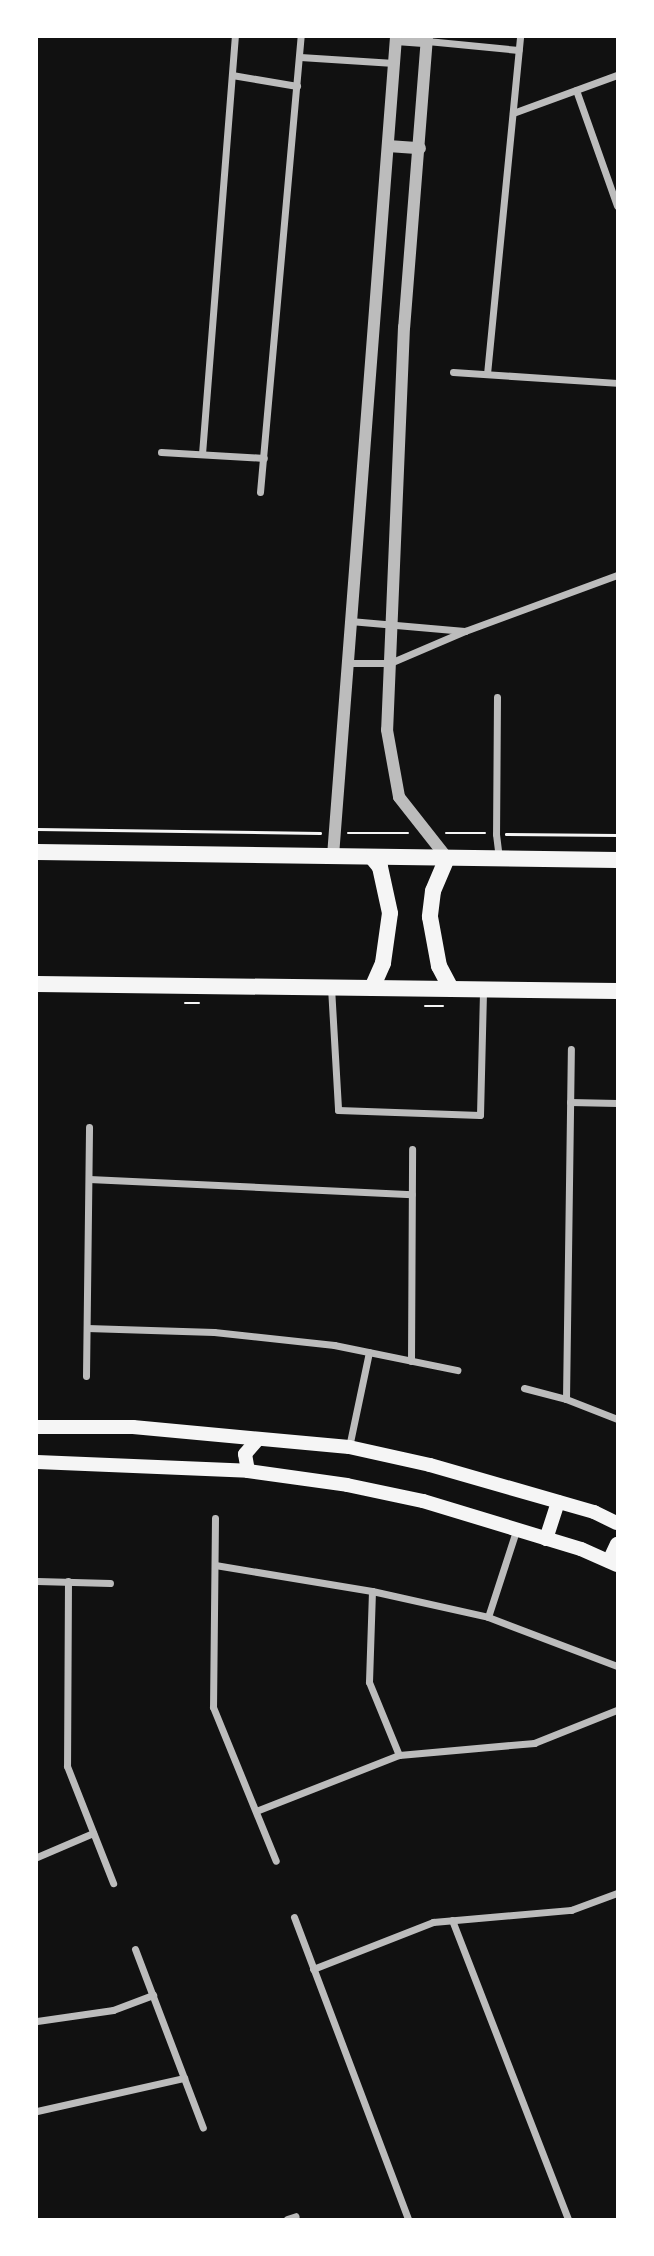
<!DOCTYPE html>
<style>
body{margin:0}
#map{position:relative;width:654px;height:2256px;overflow:hidden;background:#111;font-family:Lora,serif}
div>[style]{position:absolute}
[style*='--x']{left:calc(var(--x)*1px);top:calc(var(--y)*1px);width:calc(var(--w)*1px);rotate:calc(var(--a)*1deg)}
.path>*{height:2.5px;margin:-1.25px;padding:0 1.25px;transform-origin:1.25px;border-radius:1.25px;background:#f5f5f5}
.minor>*{height:7px;margin:-3.5px;padding:0 3.5px;transform-origin:3.5px;border-radius:3.5px;background:#bcbcbc}
.tertiary>*{height:12px;margin:-6px;padding:0 6px;transform-origin:6px;border-radius:6px;background:#bcbcbc}
.secondary>*{height:14px;margin:-7px;padding:0 7px;transform-origin:7px;border-radius:7px;background:#f5f5f5}
.primary>*{height:16px;margin:-8px;padding:0 8px;transform-origin:8px;border-radius:8px;background:#f5f5f5}
span{translate:-50% -50%;white-space:nowrap;text-align:center;line-height:1.15;-webkit-text-stroke:5px #fff;paint-order:stroke}
.frame{position:absolute;inset:0;border:38px solid #fff;pointer-events:none}
</style>
<div id="map">
<div class="path">
<div style="--x:37;--y:829;--w:283;--a:0.8"></div>
<div style="--x:348;--y:833;--w:60;--a:0"></div>
<div style="--x:446;--y:833;--w:39;--a:0"></div>
<div style="--x:506;--y:834;--w:111;--a:0.5"></div>
<div style="--x:185;--y:1003;--w:14;--a:0"></div>
<div style="--x:425;--y:1006;--w:18;--a:0"></div>
</div>
<div class="minor">
<div style="--x:427;--y:41;--w:92;--a:5.6"></div>
<div style="--x:300;--y:57;--w:94;--a:3.7"></div>
<div style="--x:232;--y:75;--w:66;--a:9.6"></div>
<div style="--x:576;--y:90;--w:123;--a:70.5"></div>
<div style="--x:513;--y:113;--w:111;--a:-20.1"></div>
<div style="--x:453;--y:372;--w:164;--a:3.8"></div>
<div style="--x:487;--y:374;--w:339;--a:-84.4"></div>
<div style="--x:161;--y:452;--w:103;--a:3.3"></div>
<div style="--x:202;--y:454;--w:418;--a:-85.5"></div>
<div style="--x:260;--y:492;--w:457;--a:-84.9"></div>
<div style="--x:350;--y:621;--w:115;--a:5"></div>
<div style="--x:347;--y:663;--w:43;--a:0"></div>
<div style="--x:390;--y:663;--w:82;--a:-23.1"></div>
<div style="--x:465;--y:631;--w:162;--a:-20.2"></div>
<div style="--x:497;--y:697;--w:137;--a:90.4"></div>
<div style="--x:496;--y:834;--w:24;--a:83"></div>
<div style="--x:331;--y:987;--w:123;--a:86.7"></div>
<div style="--x:338;--y:1110;--w:142;--a:2"></div>
<div style="--x:480;--y:1115;--w:125;--a:-88.6"></div>
<div style="--x:570;--y:1102;--w:47;--a:1.2"></div>
<div style="--x:89;--y:1179;--w:323;--a:2.7"></div>
<div style="--x:87;--y:1328;--w:127;--a:1.8"></div>
<div style="--x:214;--y:1332;--w:121;--a:6.2"></div>
<div style="--x:334;--y:1345;--w:126;--a:11.5"></div>
<div style="--x:411;--y:1361;--w:212;--a:-89.7"></div>
<div style="--x:86;--y:1376;--w:249;--a:-89.3"></div>
<div style="--x:524;--y:1388;--w:43;--a:14.7"></div>
<div style="--x:566;--y:1399;--w:55;--a:21.4"></div>
<div style="--x:566;--y:1399;--w:350;--a:-89.2"></div>
<div style="--x:349;--y:1447;--w:97;--a:-78.1"></div>
<div style="--x:215;--y:1518;--w:189;--a:90.6"></div>
<div style="--x:213;--y:1707;--w:166;--a:67.8"></div>
<div style="--x:215;--y:1565;--w:159;--a:9.4"></div>
<div style="--x:372;--y:1591;--w:119;--a:12.6"></div>
<div style="--x:488;--y:1617;--w:138;--a:20.8"></div>
<div style="--x:37;--y:1581;--w:73;--a:1.6"></div>
<div style="--x:68;--y:1581;--w:185;--a:90.3"></div>
<div style="--x:67;--y:1766;--w:126;--a:68.5"></div>
<div style="--x:372;--y:1591;--w:91;--a:91.9"></div>
<div style="--x:369;--y:1682;--w:79;--a:67.7"></div>
<div style="--x:488;--y:1617;--w:90;--a:-72"></div>
<div style="--x:256;--y:1811;--w:154;--a:-21.4"></div>
<div style="--x:399;--y:1755;--w:136;--a:-5.1"></div>
<div style="--x:534;--y:1743;--w:89;--a:-21.7"></div>
<div style="--x:37;--y:1857;--w:61;--a:-23.2"></div>
<div style="--x:294;--y:1917;--w:323;--a:69.3"></div>
<div style="--x:452;--y:1920;--w:321;--a:68.8"></div>
<div style="--x:135;--y:1949;--w:191;--a:69.2"></div>
<div style="--x:313;--y:1969;--w:129;--a:-21.4"></div>
<div style="--x:433;--y:1922;--w:139;--a:-5"></div>
<div style="--x:571;--y:1910;--w:49;--a:-20.3"></div>
<div style="--x:37;--y:2021;--w:77;--a:-8.2"></div>
<div style="--x:113;--y:2010;--w:43;--a:-20.6"></div>
<div style="--x:37;--y:2111;--w:151;--a:-12.7"></div>
<div style="--x:287;--y:2219;--w:9;--a:-18"></div>
</div>
<div class="tertiary">
<div style="--x:427;--y:37;--w:291;--a:94.5"></div>
<div style="--x:404;--y:327;--w:403;--a:92.4"></div>
<div style="--x:387;--y:730;--w:68;--a:79.8"></div>
<div style="--x:399;--y:797;--w:78;--a:51.8"></div>
<div style="--x:396;--y:39;--w:31;--a:4"></div>
<div style="--x:388;--y:146;--w:32;--a:4"></div>
<div style="--x:333;--y:856;--w:821;--a:-85.6"></div>
</div>
<div class="secondary">
<div style="--x:37;--y:1427;--w:96;--a:0"></div>
<div style="--x:133;--y:1427;--w:217;--a:5.3"></div>
<div style="--x:349;--y:1447;--w:83;--a:12.5"></div>
<div style="--x:430;--y:1465;--w:171;--a:16"></div>
<div style="--x:594;--y:1512;--w:25;--a:26"></div>
<div style="--x:37;--y:1462;--w:211;--a:2.4"></div>
<div style="--x:248;--y:1471;--w:100;--a:8"></div>
<div style="--x:347;--y:1485;--w:78;--a:11.9"></div>
<div style="--x:423;--y:1501;--w:165;--a:16.9"></div>
<div style="--x:581;--y:1549;--w:39;--a:24"></div>
<div style="--x:248;--y:1471;--w:17;--a:-100"></div>
<div style="--x:245;--y:1454;--w:20;--a:-49"></div>
<div style="--x:546;--y:1539;--w:39;--a:-72"></div>
<div style="--x:609;--y:1561;--w:19;--a:-65"></div>
</div>
<div class="primary">
<div style="--x:37;--y:852;--w:580;--a:0.79"></div>
<div style="--x:447;--y:858;--w:36;--a:113"></div>
<div style="--x:433;--y:891;--w:26;--a:97"></div>
<div style="--x:430;--y:917;--w:50;--a:79.6"></div>
<div style="--x:439;--y:966;--w:26;--a:62"></div>
<div style="--x:37;--y:984;--w:580;--a:0.69"></div>
<div style="--x:372;--y:988;--w:27;--a:-66"></div>
<div style="--x:383;--y:963;--w:50;--a:-82"></div>
<div style="--x:390;--y:913;--w:47;--a:-102.3"></div>
<div style="--x:380;--y:867;--w:13;--a:-129"></div>
</div>
<div class="frame"></div>
</div>
